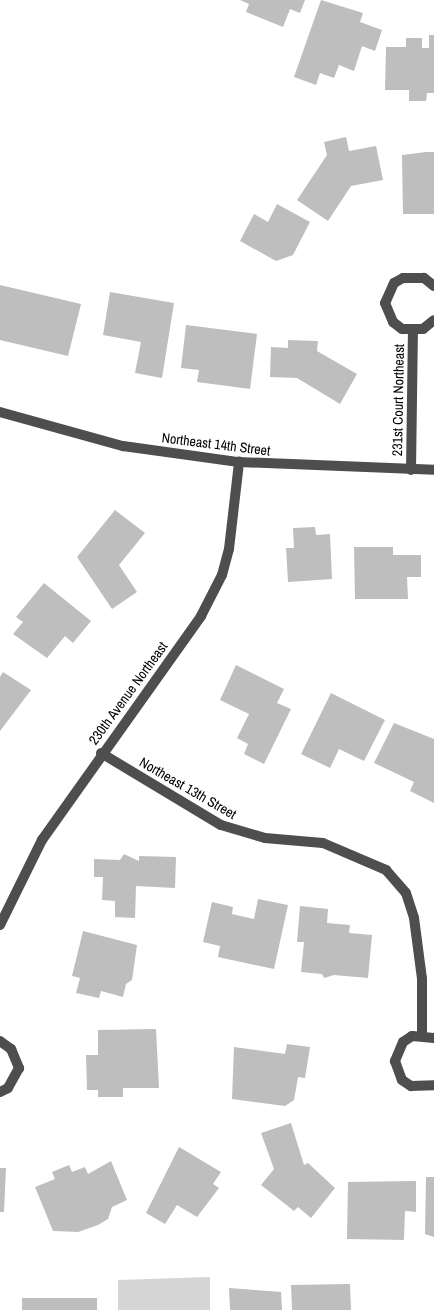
<!DOCTYPE html>
<style>
body{margin:0}
#map{position:relative;width:434px;height:1310px;overflow:hidden;background:#fff;font-family:"Archivo Narrow",sans-serif}
div>[style]{position:absolute}
[style*='--x']{left:calc(var(--x)*1px);top:calc(var(--y)*1px);width:calc(var(--w)*1px);rotate:calc(var(--a)*1deg)}
.green>*{inset:0;background:#d5d5d5}
.building>*{inset:0;background:#bebebe}
.minor>*{height:10px;margin:-5px;padding:0 5px;transform-origin:5px;border-radius:5px;background:#4e4e4e}
span{translate:-50% -50%;white-space:nowrap;text-align:center;line-height:1.15;-webkit-text-stroke:4.5px #fff;paint-order:stroke}
.street-label{font-size:14px;color:#000}
</style>
<div id="map">
<div class="green">
<div style="clip-path:polygon(210px 1277px,210px 1310px,118px 1310px,118px 1280px)"></div>
</div>
<div class="building">
<div style="clip-path:polygon(240px 0,305px 0,300px 13px,290px 9px,283px 27px,246px 12px,249px 4px)"></div>
<div style="clip-path:polygon(321px 0,363px 13px,360px 22px,382px 30px,375px 51px,362px 46px,354px 71px,339px 65px,334px 78px,320px 73px,316px 85px,294px 77px)"></div>
<div style="clip-path:polygon(429px 35px,434px 35px,434px 93px,427px 93px,426px 101px,409px 101px,409px 90px,385px 90px,386px 47px,406px 47px,406px 38px,422px 38px,422px 48px,429px 48px)"></div>
<div style="clip-path:polygon(346px 137px,349px 151px,376px 146px,383px 180px,351px 186px,328px 221px,297px 200px,327px 155px,324px 142px)"></div>
<div style="clip-path:polygon(426px 152px,434px 152px,434px 214px,403px 214px,402px 155px)"></div>
<div style="clip-path:polygon(277px 204px,310px 222px,293px 255px,276px 261px,240px 241px,254px 214px,268px 222px)"></div>
<div style="clip-path:polygon(0 285px,81px 304px,68px 356px,0 340px)"></div>
<div style="clip-path:polygon(110px 292px,174px 303px,162px 378px,135px 373px,141px 342px,103px 335px)"></div>
<div style="clip-path:polygon(186px 325px,257px 334px,250px 389px,197px 382px,199px 370px,181px 368px)"></div>
<div style="clip-path:polygon(288px 340px,318px 341px,317px 351px,357px 374px,340px 404px,297px 378px,270px 377px,271px 347px,288px 348px)"></div>
<div style="clip-path:polygon(115px 510px,145px 533px,119px 565px,137px 592px,112px 609px,77px 557px)"></div>
<div style="clip-path:polygon(315px 527px,316px 535px,330px 534px,332px 579px,288px 582px,286px 548px,294px 548px,293px 528px)"></div>
<div style="clip-path:polygon(354px 547px,393px 547px,393px 555px,421px 555px,421px 577px,407px 577px,408px 599px,355px 599px)"></div>
<div style="clip-path:polygon(44px 583px,91px 621px,73px 643px,65px 636px,47px 658px,13px 634px,23px 622px,16px 617px)"></div>
<div style="clip-path:polygon(236px 665px,284px 689px,277px 703px,291px 709px,264px 764px,244px 754px,248px 744px,237px 738px,249px 714px,220px 700px)"></div>
<div style="clip-path:polygon(3px 672px,31px 690px,0 731px,0 677px)"></div>
<div style="clip-path:polygon(331px 693px,385px 720px,364px 761px,339px 749px,330px 768px,301px 754px)"></div>
<div style="clip-path:polygon(394px 723px,434px 739px,434px 803px,410px 791px,414px 782px,374px 763px)"></div>
<div style="clip-path:polygon(124px 854px,139px 861px,139px 856px,176px 857px,175px 888px,136px 886px,135px 918px,115px 917px,115px 901px,102px 900px,103px 877px,94px 877px,94px 859px,120px 860px)"></div>
<div style="clip-path:polygon(258px 899px,288px 905px,274px 969px,218px 957px,220px 946px,203px 942px,212px 902px,233px 907px,232px 914px,254px 919px)"></div>
<div style="clip-path:polygon(300px 906px,328px 909px,327px 923px,350px 925px,349px 933px,372px 935px,368px 978px,334px 975px,324px 978px,322px 974px,301px 972px,304px 942px,297px 942px)"></div>
<div style="clip-path:polygon(83px 931px,137px 945px,132px 980px,126px 984px,123px 997px,101px 991px,99px 998px,76px 993px,80px 978px,72px 976px)"></div>
<div style="clip-path:polygon(156px 1029px,159px 1088px,123px 1088px,123px 1097px,98px 1097px,98px 1090px,87px 1090px,86px 1055px,98px 1055px,98px 1030px)"></div>
<div style="clip-path:polygon(287px 1044px,310px 1047px,305px 1078px,298px 1077px,294px 1100px,285px 1106px,232px 1099px,234px 1047px,285px 1054px)"></div>
<div style="clip-path:polygon(291px 1123px,304px 1165px,308px 1163px,335px 1188px,311px 1218px,298px 1207px,294px 1211px,261px 1185px,274px 1169px,261px 1133px)"></div>
<div style="clip-path:polygon(179px 1147px,221px 1172px,213px 1184px,219px 1188px,197px 1217px,177px 1205px,165px 1224px,146px 1213px)"></div>
<div style="clip-path:polygon(111px 1161px,127px 1200px,112px 1207px,108px 1219px,98px 1225px,78px 1232px,53px 1231px,35px 1187px,55px 1179px,52px 1172px,69px 1165px,72px 1172px,85px 1167px,88px 1174px)"></div>
<div style="clip-path:polygon(0 1168px,6px 1168px,4px 1212px,0 1212px)"></div>
<div style="clip-path:polygon(426px 1177px,434px 1177px,434px 1237px,425px 1234px)"></div>
<div style="clip-path:polygon(416px 1181px,416px 1212px,405px 1211px,404px 1240px,347px 1239px,348px 1182px)"></div>
<div style="clip-path:polygon(350px 1284px,351px 1310px,292px 1310px,291px 1285px)"></div>
<div style="clip-path:polygon(229px 1288px,281px 1292px,282px 1310px,230px 1310px)"></div>
<div style="clip-path:polygon(22px 1298px,97px 1298px,97px 1310px,22px 1310px)"></div>
</div>
<div class="minor">
<div style="--x:434;--y:286;--w:13;--a:-141"></div>
<div style="--x:424;--y:278;--w:21;--a:180"></div>
<div style="--x:403;--y:278;--w:10;--a:151"></div>
<div style="--x:394;--y:283;--w:22;--a:114"></div>
<div style="--x:385;--y:303;--w:21;--a:67"></div>
<div style="--x:393;--y:322;--w:11;--a:38"></div>
<div style="--x:402;--y:329;--w:21;--a:0"></div>
<div style="--x:423;--y:329;--w:14;--a:-39"></div>
<div style="--x:0;--y:412;--w:128;--a:15.5"></div>
<div style="--x:123;--y:446;--w:117;--a:7.9"></div>
<div style="--x:239;--y:462;--w:195;--a:2.3"></div>
<div style="--x:411;--y:470;--w:139;--a:-89.2"></div>
<div style="--x:101;--y:753;--w:140;--a:31"></div>
<div style="--x:221;--y:825;--w:46;--a:16.5"></div>
<div style="--x:265;--y:838;--w:58;--a:4.9"></div>
<div style="--x:323;--y:843;--w:69;--a:23.2"></div>
<div style="--x:386;--y:870;--w:30;--a:49"></div>
<div style="--x:406;--y:893;--w:26;--a:72"></div>
<div style="--x:414;--y:918;--w:62;--a:82.5"></div>
<div style="--x:422;--y:979;--w:56;--a:90"></div>
<div style="--x:0;--y:925;--w:95;--a:-63.7"></div>
<div style="--x:42;--y:840;--w:275;--a:-54.6"></div>
<div style="--x:201;--y:616;--w:46;--a:-62.9"></div>
<div style="--x:222;--y:575;--w:27;--a:-75"></div>
<div style="--x:229;--y:549;--w:88;--a:-83.4"></div>
<div style="--x:434;--y:1038;--w:22;--a:-175"></div>
<div style="--x:412;--y:1036;--w:11;--a:146"></div>
<div style="--x:403;--y:1042;--w:21;--a:113"></div>
<div style="--x:395;--y:1061;--w:20;--a:70"></div>
<div style="--x:402;--y:1080;--w:11;--a:34"></div>
<div style="--x:411;--y:1086;--w:23;--a:-2"></div>
<div style="--x:0;--y:1041;--w:14;--a:36"></div>
<div style="--x:11;--y:1049;--w:21;--a:67"></div>
<div style="--x:19;--y:1068;--w:23;--a:119"></div>
<div style="--x:8;--y:1088;--w:9;--a:153"></div>
</div>
<div class="street-label">
<span style="left:398px;top:400px;rotate:-89deg">231st Court Northeast</span>
<span style="left:216px;top:444px;rotate:7deg">Northeast 14th Street</span>
<span style="left:128px;top:693px;rotate:-54deg">230th Avenue Northeast</span>
<span style="left:188px;top:788px;rotate:30deg">Northeast 13th Street</span>
</div>
</div>
